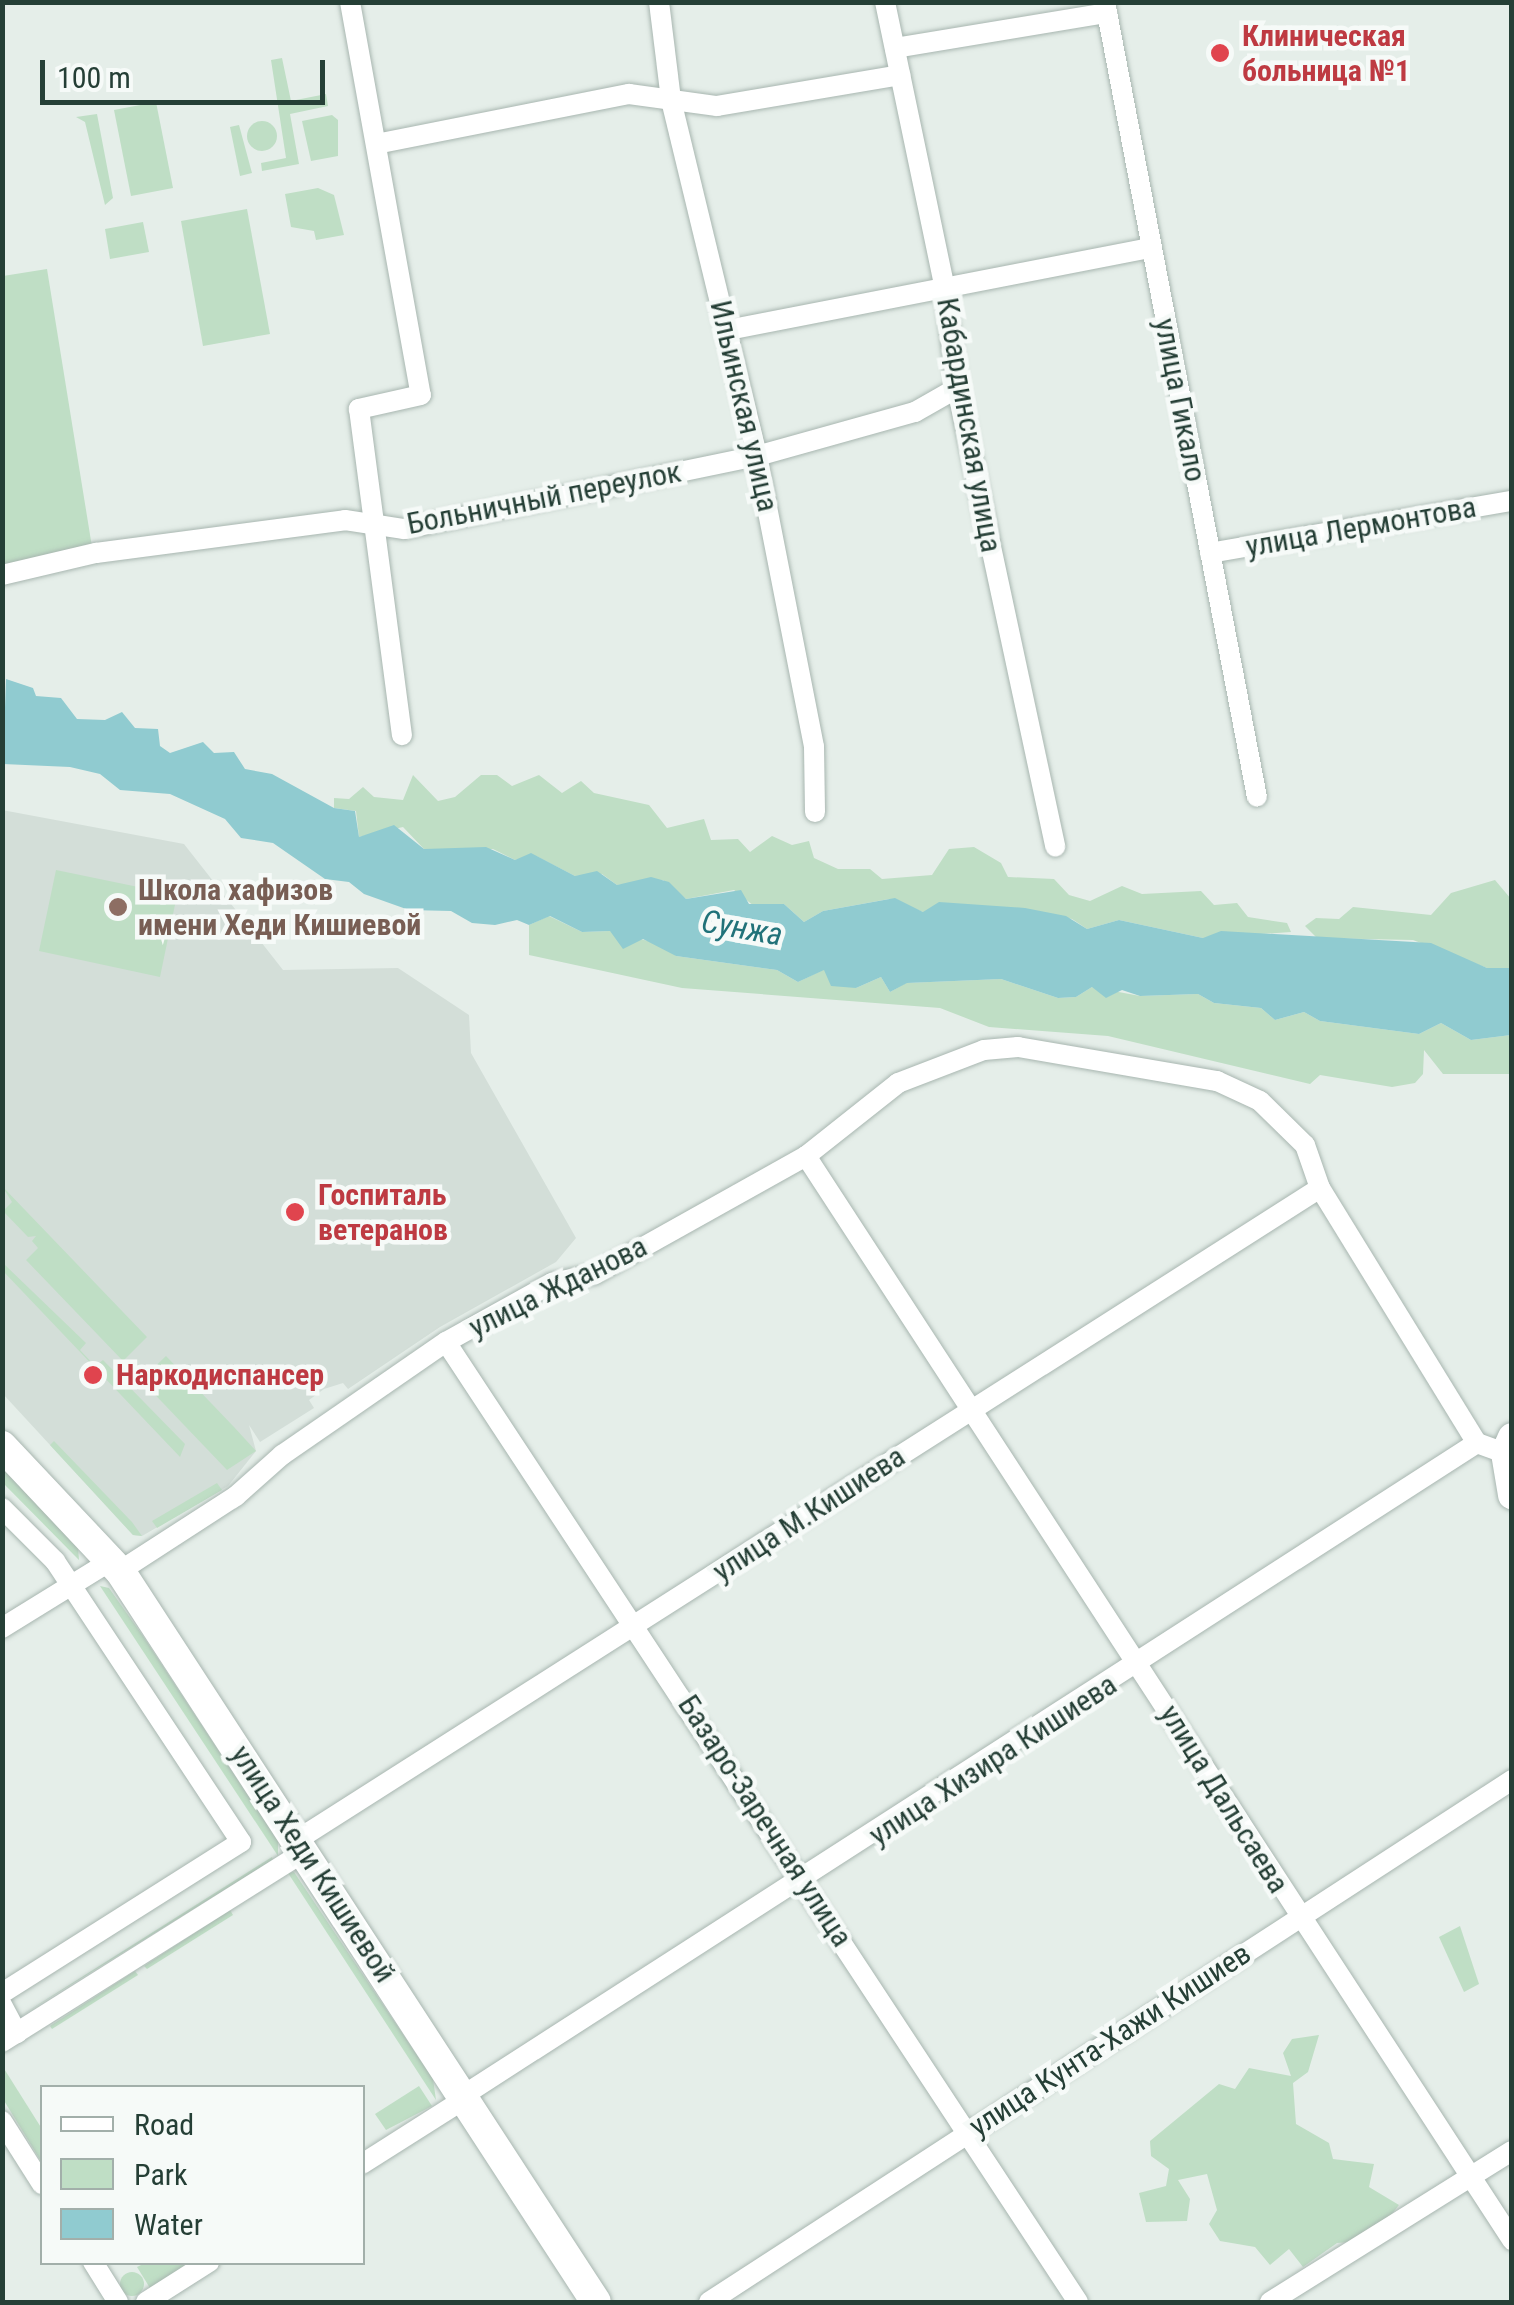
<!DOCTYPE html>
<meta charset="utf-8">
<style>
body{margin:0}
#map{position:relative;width:1514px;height:2305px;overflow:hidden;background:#e5eee9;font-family:"Roboto Condensed",sans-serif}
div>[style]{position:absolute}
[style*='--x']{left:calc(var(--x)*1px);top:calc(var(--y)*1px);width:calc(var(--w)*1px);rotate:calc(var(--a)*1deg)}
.built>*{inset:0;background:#d3ded8}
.green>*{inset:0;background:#bfdec5}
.round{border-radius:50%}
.water>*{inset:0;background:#90cbd0}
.roads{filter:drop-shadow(0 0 2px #a8b6b0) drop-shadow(0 0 2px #a8b6b0)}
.minor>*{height:20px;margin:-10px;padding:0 10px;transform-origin:10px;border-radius:10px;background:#fff}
.tertiary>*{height:28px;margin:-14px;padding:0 14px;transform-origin:14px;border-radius:14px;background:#fff}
.secondary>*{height:30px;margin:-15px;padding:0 15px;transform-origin:15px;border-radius:15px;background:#fff}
.dots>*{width:28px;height:28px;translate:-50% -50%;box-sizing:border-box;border:5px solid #f6faf8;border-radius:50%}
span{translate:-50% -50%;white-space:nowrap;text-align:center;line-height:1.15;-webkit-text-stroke:9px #f6faf8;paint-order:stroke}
.health-label{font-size:30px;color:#be3a42;font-weight:700}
.left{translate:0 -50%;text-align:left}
.street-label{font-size:30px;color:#253f36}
.education-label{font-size:30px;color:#785e54;font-weight:700}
.water-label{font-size:32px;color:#217279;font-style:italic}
.frame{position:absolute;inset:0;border:5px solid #253f36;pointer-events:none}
.legend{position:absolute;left:40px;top:2085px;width:325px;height:180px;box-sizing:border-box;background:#f6faf8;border:2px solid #a2afaa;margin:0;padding:12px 18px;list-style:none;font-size:30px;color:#253f36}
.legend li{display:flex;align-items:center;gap:20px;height:50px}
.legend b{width:50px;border:2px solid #a2afaa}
.scale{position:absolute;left:40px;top:60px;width:285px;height:45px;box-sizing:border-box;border:5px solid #253f36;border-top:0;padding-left:12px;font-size:30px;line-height:35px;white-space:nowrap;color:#253f36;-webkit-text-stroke:8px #f6faf8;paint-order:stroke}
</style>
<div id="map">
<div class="built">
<div style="clip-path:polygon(2px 810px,184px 844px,283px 970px,398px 968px,469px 1015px,471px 1053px,576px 1238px,556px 1262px,440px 1327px,348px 1389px,343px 1383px,324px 1389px,309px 1400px,314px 1408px,260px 1442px,249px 1425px,256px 1451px,228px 1486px,142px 1536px,133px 1535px,3px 1394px)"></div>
</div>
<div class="green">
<div style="clip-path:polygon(282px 58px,291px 101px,326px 94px,328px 106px,290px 114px,299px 164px,262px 171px,261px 163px,286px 158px,271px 60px)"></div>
<div style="clip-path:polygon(156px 102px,173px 188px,131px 196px,114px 110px)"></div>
<div style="clip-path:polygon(97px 114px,113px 198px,105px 205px,85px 122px,76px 117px)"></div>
<div style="clip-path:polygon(332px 115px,338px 120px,338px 156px,311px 161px,302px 121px)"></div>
<div class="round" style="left:247px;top:121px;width:30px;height:30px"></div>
<div style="clip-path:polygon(239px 125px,252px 173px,240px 176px,230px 127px)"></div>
<div style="clip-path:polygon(318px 188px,334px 195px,344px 235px,316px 240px,314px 231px,291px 227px,285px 194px)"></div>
<div style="clip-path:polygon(247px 209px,270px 334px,203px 346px,181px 221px)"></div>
<div style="clip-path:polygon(143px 222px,149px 252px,110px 259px,105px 229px)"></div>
<div style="clip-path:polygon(47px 269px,92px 547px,3px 567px,3px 276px)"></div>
<div style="clip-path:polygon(413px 775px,438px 801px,455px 797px,481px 775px,497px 775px,512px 786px,539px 775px,562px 793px,581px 781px,594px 793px,649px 805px,667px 828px,704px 819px,711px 840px,738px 839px,750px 852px,772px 836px,792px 845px,809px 841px,814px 858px,838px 869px,870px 869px,882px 879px,932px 875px,949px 849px,974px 847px,1001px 863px,1008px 877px,1054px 879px,1069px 895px,1090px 901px,1122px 886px,1142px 894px,1201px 891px,1214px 905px,1237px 903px,1248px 917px,1287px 923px,1291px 932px,1203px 938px,1119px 920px,1087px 929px,1072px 919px,1019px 908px,923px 912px,889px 899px,823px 911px,804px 922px,784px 904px,754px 906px,734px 890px,686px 899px,663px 880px,617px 885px,602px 874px,575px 876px,536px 856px,515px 860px,493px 849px,424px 849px,403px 827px,359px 837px,356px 811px,334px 808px,334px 798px,349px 799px,363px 787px,374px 797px,403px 800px)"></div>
<div style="clip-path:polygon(56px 870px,177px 895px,160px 977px,39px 951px)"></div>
<div style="clip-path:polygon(1495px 880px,1511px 899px,1511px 968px,1487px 968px,1413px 940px,1317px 938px,1305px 926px,1316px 918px,1339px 919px,1353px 907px,1431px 915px,1451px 893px)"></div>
<div style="clip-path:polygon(549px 916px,582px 932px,610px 931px,667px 946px,676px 956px,777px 970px,798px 982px,825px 969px,856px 988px,881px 977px,890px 992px,906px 983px,1001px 979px,1058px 998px,1076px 997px,1092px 987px,1140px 996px,1198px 994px,1214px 1003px,1261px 1008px,1275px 1020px,1304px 1012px,1320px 1021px,1419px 1034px,1441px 1023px,1471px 1040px,1511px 1035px,1511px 1074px,1443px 1074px,1424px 1050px,1423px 1074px,1415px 1083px,1392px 1087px,1320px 1075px,1310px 1084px,1108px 1036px,989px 1027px,940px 1008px,682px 988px,529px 955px,529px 925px)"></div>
<div style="clip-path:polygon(2px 1186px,147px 1337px,123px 1361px,26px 1260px,38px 1248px,32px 1241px,36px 1236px,28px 1237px,3px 1211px,12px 1202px)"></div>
<div style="clip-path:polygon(5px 1265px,86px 1343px,80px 1350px,95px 1366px,103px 1360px,185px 1444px,180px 1457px,3px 1271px)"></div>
<div style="clip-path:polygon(166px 1356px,234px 1427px,256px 1451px,227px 1470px,141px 1380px)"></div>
<div style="clip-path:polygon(54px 1441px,132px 1522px,142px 1536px,133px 1535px,50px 1445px)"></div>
<div style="clip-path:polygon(2px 1468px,78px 1548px,79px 1560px,3px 1483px)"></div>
<div style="clip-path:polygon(217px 1483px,222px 1490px,157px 1528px,152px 1521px)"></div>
<div style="clip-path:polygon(100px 1586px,109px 1588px,143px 1636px,278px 1841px,278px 1856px)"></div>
<div style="clip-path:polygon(272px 1857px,273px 1860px,17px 2018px)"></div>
<div style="clip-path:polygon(294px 1872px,433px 2079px,436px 2100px,288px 1873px)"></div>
<div style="clip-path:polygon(230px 1910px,233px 1915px,147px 1969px,144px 1966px)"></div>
<div style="clip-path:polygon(1460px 1926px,1479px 1984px,1464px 1992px,1439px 1937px)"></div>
<div style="clip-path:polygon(135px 1971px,138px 1975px,52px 2029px,50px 2026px)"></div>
<div style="clip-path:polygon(1319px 2035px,1308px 2072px,1293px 2083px,1296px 2124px,1329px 2143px,1333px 2159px,1374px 2164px,1369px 2187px,1399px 2205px,1387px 2220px,1361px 2241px,1337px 2243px,1303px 2267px,1289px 2249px,1270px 2265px,1255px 2247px,1220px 2241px,1209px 2224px,1217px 2210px,1207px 2174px,1178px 2180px,1190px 2199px,1187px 2221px,1146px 2222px,1139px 2193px,1166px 2186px,1169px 2169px,1151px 2156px,1150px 2141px,1219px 2084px,1235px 2089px,1249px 2068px,1291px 2076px,1283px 2053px,1292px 2039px)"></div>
<div style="clip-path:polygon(3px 2067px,42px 2129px,42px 2163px,3px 2099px)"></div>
<div style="clip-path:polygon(419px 2086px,432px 2106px,386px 2130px,375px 2114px)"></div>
<div style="clip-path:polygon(145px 2263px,190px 2263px,150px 2288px,137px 2267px)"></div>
<div class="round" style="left:120px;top:2272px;width:24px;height:24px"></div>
</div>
<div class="water">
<div style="clip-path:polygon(6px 679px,33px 688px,36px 696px,61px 698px,77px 719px,105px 720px,122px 712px,135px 728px,158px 729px,160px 746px,170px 753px,203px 742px,214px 753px,234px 752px,245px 769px,272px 774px,334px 808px,355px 811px,359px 837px,394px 825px,424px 849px,486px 847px,515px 860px,531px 853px,575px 876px,597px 871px,617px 885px,651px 877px,669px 882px,686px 899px,741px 890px,749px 904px,784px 904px,804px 922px,823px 911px,895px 898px,923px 912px,939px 902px,1025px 908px,1066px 916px,1087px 929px,1119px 920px,1203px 938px,1221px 931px,1431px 943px,1487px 968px,1511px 968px,1511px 1035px,1471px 1040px,1441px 1023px,1419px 1034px,1320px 1021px,1304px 1012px,1275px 1020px,1261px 1008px,1214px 1003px,1198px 994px,1140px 996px,1122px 990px,1106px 998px,1092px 987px,1076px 997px,1058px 998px,1001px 979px,907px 983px,890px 992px,881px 977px,856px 988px,831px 986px,824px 970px,798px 982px,777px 970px,676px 956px,643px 939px,623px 949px,610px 931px,582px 932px,550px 916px,529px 925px,517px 920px,495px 925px,472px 923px,451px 911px,409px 910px,364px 894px,349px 882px,325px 879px,273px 843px,241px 838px,225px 819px,170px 794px,120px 790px,100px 774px,70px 767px,3px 764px)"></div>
</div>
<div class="roads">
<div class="minor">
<div style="--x:350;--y:2;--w:399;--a:79.8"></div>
<div style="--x:421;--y:395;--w:64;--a:167.3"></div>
<div style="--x:359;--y:409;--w:329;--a:82.5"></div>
<div style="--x:659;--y:2;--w:99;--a:83"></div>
<div style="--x:671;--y:100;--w:366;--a:76.4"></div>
<div style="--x:757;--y:456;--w:297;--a:78.9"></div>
<div style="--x:814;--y:747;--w:65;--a:89.1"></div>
<div style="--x:885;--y:2;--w:288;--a:78.2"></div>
<div style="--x:944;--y:284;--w:105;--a:82.9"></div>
<div style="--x:957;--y:388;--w:469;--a:77.9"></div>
<div style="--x:1105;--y:2;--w:809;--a:79.18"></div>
<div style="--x:895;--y:48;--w:215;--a:-9.4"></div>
<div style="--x:376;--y:144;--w:258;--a:-11.2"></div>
<div style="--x:629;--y:94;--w:89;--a:7.8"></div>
<div style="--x:717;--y:106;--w:186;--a:-9.6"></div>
<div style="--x:728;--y:330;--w:430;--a:-11"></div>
<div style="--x:1210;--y:553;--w:306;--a:-9.8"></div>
<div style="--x:2;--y:575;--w:97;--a:-13.2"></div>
<div style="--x:96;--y:553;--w:251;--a:-7.5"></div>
<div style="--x:345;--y:520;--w:60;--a:8.7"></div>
<div style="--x:404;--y:529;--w:360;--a:-11.7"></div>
<div style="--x:757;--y:456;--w:164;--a:-15.6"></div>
<div style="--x:915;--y:412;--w:48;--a:-29.7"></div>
<div style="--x:806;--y:1156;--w:1294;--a:56.92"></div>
<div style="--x:446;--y:1342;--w:1149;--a:56.64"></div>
<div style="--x:2;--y:1508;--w:75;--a:45"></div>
<div style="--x:55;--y:1561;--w:337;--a:56.5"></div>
<div style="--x:241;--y:1842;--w:283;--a:147.7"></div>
<div style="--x:120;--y:1571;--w:138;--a:-32.9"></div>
<div style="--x:236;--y:1496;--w:62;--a:-41.7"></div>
<div style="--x:282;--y:1455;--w:199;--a:-34.6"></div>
<div style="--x:446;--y:1342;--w:121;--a:-29.1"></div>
<div style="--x:552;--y:1283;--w:44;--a:-11.8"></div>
<div style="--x:595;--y:1274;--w:242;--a:-29.2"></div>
<div style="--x:806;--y:1156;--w:117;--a:-38.4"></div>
<div style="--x:898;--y:1083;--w:92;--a:-21"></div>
<div style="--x:984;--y:1050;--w:34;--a:-5"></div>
<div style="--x:1018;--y:1047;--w:202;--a:9.7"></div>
<div style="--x:1217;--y:1081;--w:47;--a:24.9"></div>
<div style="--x:1260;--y:1101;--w:63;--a:44.4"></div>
<div style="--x:1305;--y:1145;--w:46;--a:70.8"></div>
<div style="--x:1320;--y:1188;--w:299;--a:58.4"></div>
<div style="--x:2;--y:1628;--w:129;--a:-31.7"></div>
<div style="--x:297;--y:1840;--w:1213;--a:-32.51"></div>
<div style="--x:2;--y:2005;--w:32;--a:62"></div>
<div style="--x:2;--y:2042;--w:357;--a:-32.2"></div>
<div style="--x:464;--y:2095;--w:1205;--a:-32.77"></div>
<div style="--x:1477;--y:1443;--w:30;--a:20"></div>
<div style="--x:2;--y:2121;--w:75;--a:57.6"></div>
<div style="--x:362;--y:2164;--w:123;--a:-32.4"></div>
<div style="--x:93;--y:2262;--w:47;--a:58"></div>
<div style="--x:146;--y:2302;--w:75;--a:-32.4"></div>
<div style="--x:709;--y:2302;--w:958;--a:-33.03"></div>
<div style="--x:1270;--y:2302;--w:285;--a:-32"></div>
</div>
<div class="tertiary">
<div style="--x:1512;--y:1437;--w:17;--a:114"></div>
<div style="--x:1505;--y:1453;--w:43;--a:80.5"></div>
</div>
<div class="secondary">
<div style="--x:2;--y:1446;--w:172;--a:46.7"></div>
<div style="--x:120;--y:1571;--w:872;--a:56.93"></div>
</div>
</div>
<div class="dots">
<div style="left:1220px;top:53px;background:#e0444e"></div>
<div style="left:118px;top:907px;background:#8d6e63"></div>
<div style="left:295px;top:1212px;background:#e0444e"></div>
<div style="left:93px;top:1375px;background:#e0444e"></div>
</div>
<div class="health-label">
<span class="left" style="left:1242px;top:53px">Клиническая<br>больница №1</span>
<span class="left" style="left:318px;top:1212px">Госпиталь<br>ветеранов</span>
<span class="left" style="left:116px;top:1375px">Наркодиспансер</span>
</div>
<div class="street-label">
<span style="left:1180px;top:400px;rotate:79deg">улица Гикало</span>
<span style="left:744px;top:406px;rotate:77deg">Ильинская улица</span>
<span style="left:969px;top:425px;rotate:80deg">Кабардинская улица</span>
<span style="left:544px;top:498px;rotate:-11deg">Больничный переулок</span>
<span style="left:1361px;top:527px;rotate:-10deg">улица Лермонтова</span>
<span style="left:558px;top:1287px;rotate:-26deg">улица Жданова</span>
<span style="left:809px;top:1514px;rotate:-33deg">улица М.Кишиева</span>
<span style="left:993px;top:1760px;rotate:-33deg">улица Хизира Кишиева</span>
<span style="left:1224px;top:1799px;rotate:58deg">улица Дальсаева</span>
<span style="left:765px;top:1821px;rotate:57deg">Базаро-Заречная улица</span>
<span style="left:313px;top:1864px;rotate:57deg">улица Хеди Кишиевой</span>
<span style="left:1110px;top:2040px;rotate:-33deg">улица Кунта-Хажи Кишиев</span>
</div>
<div class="education-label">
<span class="left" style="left:138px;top:907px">Школа хафизов<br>имени Хеди Кишиевой</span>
</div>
<div class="water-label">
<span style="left:742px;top:928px;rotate:10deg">Сунжа</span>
</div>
<div class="frame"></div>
<ul class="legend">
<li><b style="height:12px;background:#fff"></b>Road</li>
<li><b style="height:28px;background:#bfdec5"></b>Park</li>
<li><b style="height:28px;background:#90cbd0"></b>Water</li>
</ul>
<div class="scale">100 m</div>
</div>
